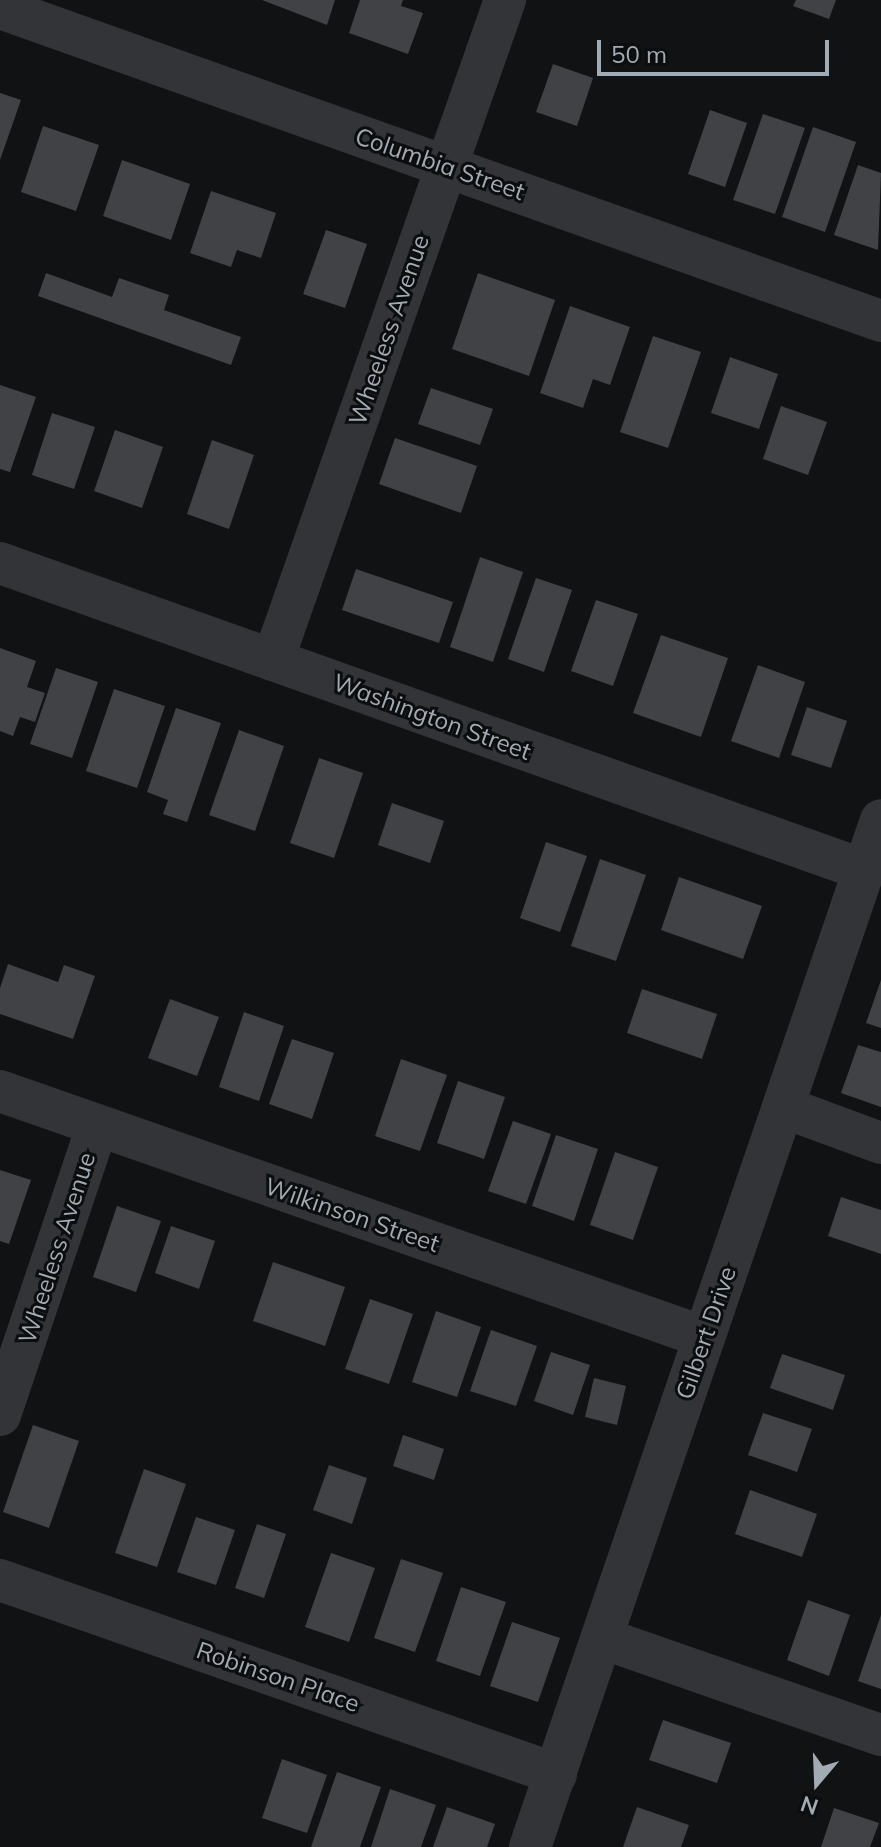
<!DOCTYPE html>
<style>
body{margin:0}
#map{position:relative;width:881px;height:1847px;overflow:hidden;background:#111213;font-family:Mulish,sans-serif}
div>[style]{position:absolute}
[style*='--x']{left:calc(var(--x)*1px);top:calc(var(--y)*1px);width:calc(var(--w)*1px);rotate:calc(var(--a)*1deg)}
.building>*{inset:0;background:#404246}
.minor>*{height:42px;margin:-21px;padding:0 21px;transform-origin:21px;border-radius:21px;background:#323438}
span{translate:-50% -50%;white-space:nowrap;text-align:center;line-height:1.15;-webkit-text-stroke:6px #0c0d0e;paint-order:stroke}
.street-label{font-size:24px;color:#a2abb4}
.north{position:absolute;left:777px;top:1743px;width:80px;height:80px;-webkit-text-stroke:6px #0c0d0e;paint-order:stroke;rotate:199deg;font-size:22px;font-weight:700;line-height:32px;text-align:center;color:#a2abb4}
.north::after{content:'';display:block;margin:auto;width:28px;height:36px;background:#a2abb4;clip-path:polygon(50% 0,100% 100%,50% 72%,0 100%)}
.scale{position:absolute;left:597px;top:40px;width:232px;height:36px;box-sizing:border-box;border:4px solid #a2abb4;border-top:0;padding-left:10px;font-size:24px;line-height:28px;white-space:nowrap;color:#a2abb4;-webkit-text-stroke:6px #0c0d0e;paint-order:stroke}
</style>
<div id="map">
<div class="building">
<div style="clip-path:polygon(262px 0,335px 0,327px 25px)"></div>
<div style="clip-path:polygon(360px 0,403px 0,401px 6px,423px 13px,408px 54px,349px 33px)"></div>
<div style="clip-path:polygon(796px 0,836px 0,829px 19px,793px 6px)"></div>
<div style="clip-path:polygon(553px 64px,593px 78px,577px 126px,536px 112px)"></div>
<div style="clip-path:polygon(0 93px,21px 100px,0 160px)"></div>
<div style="clip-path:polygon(710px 110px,747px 123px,725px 187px,688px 174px)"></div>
<div style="clip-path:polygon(763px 114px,805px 128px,775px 214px,733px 200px)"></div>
<div style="clip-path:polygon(43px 126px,99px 145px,76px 211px,21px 192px)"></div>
<div style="clip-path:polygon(813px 127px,856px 142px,825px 232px,782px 217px)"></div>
<div style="clip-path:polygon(122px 160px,190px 184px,171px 240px,103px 216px)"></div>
<div style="clip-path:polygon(858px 165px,881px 173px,878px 250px,834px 235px)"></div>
<div style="clip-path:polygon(211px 191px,276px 213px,261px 258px,237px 250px,231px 267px,190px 253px)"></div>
<div style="clip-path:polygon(326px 230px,367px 244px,345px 308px,303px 294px)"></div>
<div style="clip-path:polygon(46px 273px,112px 297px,119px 278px,169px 295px,164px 310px,241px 337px,231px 365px,38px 296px)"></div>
<div style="clip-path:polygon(478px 273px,555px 300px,529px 376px,452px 349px)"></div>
<div style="clip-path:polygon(570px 306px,630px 327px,610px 385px,593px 379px,583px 408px,540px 393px)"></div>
<div style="clip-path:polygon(653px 336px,701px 352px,668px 448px,620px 432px)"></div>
<div style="clip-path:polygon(730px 357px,778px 374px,759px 429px,711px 413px)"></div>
<div style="clip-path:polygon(0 385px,36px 397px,10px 472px,0 469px)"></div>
<div style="clip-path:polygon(431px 388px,493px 409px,480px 445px,418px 424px)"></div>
<div style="clip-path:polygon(781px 406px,827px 422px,808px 475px,763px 459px)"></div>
<div style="clip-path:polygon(52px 413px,95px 427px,74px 489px,32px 475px)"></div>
<div style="clip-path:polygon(115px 430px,163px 447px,142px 508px,94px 491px)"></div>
<div style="clip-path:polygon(395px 438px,477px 466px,461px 513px,379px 484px)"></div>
<div style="clip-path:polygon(212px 440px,254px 455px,229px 529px,187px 514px)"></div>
<div style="clip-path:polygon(480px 557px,523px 572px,493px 662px,450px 647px)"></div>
<div style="clip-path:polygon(356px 569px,453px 602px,439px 643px,342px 610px)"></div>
<div style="clip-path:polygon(536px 578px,572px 590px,544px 672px,508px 659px)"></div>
<div style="clip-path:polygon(596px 600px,638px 614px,613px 686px,571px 671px)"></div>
<div style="clip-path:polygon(661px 635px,728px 658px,701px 737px,633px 713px)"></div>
<div style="clip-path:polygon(0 648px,36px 661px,27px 687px,45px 693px,35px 722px,20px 717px,13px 736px,0 731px)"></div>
<div style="clip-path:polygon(758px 665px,805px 682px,779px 758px,731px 741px)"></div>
<div style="clip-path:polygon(56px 668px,98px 682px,72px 758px,30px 744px)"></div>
<div style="clip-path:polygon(114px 689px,165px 706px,137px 788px,86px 771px)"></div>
<div style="clip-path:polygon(807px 707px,847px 721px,831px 768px,791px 755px)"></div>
<div style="clip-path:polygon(176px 708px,221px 723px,187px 822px,163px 814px,168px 800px,147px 792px)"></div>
<div style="clip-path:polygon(239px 730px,284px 746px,255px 831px,209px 815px)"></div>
<div style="clip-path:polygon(319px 758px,363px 773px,334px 858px,290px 843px)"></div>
<div style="clip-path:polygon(392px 803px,444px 821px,430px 863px,378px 845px)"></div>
<div style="clip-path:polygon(546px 842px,587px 856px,560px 932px,520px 918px)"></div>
<div style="clip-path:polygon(600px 859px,646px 875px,616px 961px,571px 946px)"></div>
<div style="clip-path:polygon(679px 877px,762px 906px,743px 959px,661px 930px)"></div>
<div style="clip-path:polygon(8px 964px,58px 982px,64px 965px,95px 976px,73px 1039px,0 1014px,0 988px)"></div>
<div style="clip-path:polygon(881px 980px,881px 1028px,866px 1023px)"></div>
<div style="clip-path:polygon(642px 989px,717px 1014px,702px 1059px,627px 1033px)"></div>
<div style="clip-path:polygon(170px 999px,219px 1017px,197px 1076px,148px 1058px)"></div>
<div style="clip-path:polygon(244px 1012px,284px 1026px,259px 1101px,219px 1087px)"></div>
<div style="clip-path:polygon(292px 1039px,334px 1053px,312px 1119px,269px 1104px)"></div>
<div style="clip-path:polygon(858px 1045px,881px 1052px,881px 1107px,841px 1093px)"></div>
<div style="clip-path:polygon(401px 1059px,447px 1075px,420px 1151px,375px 1136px)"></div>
<div style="clip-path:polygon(458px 1081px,505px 1097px,484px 1159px,437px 1143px)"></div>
<div style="clip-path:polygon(513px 1121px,551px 1134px,526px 1204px,488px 1191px)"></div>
<div style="clip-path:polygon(556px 1135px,598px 1149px,574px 1221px,532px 1206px)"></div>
<div style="clip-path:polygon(615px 1152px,658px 1167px,633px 1240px,590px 1225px)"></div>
<div style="clip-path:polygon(0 1170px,31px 1180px,9px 1244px,0 1241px)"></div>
<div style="clip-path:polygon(841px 1197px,881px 1210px,881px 1254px,828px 1236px)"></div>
<div style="clip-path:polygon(117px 1206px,161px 1221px,136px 1292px,93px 1277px)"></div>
<div style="clip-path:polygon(171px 1226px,215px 1241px,199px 1289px,155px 1273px)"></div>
<div style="clip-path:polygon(273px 1262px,345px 1287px,325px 1346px,253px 1321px)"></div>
<div style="clip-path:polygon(370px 1299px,413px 1314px,389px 1384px,345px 1369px)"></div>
<div style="clip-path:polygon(436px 1311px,481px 1327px,457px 1397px,412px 1382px)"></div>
<div style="clip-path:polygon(491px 1330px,537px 1346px,516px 1406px,470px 1391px)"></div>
<div style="clip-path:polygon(551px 1352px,590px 1365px,573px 1415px,534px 1401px)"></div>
<div style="clip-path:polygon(782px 1354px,845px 1375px,833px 1410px,770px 1388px)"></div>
<div style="clip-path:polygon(594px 1378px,626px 1386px,617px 1425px,585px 1417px)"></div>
<div style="clip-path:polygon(763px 1413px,812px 1429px,797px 1472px,748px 1455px)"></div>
<div style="clip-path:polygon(33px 1425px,79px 1441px,49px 1528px,3px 1512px)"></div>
<div style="clip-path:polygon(403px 1435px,444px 1449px,434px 1480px,393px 1466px)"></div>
<div style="clip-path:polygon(329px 1465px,367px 1478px,352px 1524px,313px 1510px)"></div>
<div style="clip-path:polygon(144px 1469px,186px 1484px,157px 1567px,115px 1553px)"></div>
<div style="clip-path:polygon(750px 1490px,817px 1514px,802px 1557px,735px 1534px)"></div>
<div style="clip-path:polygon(196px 1517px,235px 1530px,216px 1585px,177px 1572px)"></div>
<div style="clip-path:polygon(257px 1524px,286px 1534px,264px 1598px,235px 1588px)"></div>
<div style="clip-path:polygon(331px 1553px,375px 1568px,349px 1642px,305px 1627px)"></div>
<div style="clip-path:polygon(401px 1559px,443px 1573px,415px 1652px,374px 1638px)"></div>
<div style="clip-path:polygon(461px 1587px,506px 1602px,480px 1676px,436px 1661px)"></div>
<div style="clip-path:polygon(808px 1600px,850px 1615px,829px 1676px,787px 1660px)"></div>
<div style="clip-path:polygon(881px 1615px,881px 1689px,858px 1681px)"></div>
<div style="clip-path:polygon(512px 1622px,560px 1638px,538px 1702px,490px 1686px)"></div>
<div style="clip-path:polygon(663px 1720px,731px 1743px,717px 1783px,649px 1760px)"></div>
<div style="clip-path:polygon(282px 1759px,327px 1775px,307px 1833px,262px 1818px)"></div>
<div style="clip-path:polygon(337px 1772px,381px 1787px,360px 1847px,311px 1847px)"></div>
<div style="clip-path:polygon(390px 1789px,436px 1805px,421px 1847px,371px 1847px)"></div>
<div style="clip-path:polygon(447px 1807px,495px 1824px,487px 1847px,433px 1847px)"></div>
<div style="clip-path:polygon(637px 1807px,689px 1825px,681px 1847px,623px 1847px)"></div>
<div style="clip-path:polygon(834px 1808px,879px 1823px,870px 1847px,821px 1847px)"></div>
</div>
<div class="minor">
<div style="--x:0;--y:8;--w:935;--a:19.56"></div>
<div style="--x:0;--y:563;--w:917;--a:19.56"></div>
<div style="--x:273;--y:660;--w:700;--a:-70.63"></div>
<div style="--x:0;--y:1091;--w:746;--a:19.26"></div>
<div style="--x:783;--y:1107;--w:104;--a:20.2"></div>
<div style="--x:0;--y:1415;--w:305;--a:-71.4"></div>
<div style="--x:0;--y:1580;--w:589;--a:19.23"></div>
<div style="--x:602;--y:1638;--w:295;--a:19.2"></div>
<div style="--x:530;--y:1847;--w:1085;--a:-71.13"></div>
</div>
<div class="street-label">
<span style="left:440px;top:164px;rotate:19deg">Columbia Street</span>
<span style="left:389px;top:330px;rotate:-71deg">Wheeless Avenue</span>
<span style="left:432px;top:717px;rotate:20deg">Washington Street</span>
<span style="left:352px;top:1215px;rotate:19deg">Wilkinson Street</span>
<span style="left:57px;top:1248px;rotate:-72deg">Wheeless Avenue</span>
<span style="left:706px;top:1333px;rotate:-71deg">Gilbert Drive</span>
<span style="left:278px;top:1677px;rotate:19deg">Robinson Place</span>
</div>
<div class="north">N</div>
<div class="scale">50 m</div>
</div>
